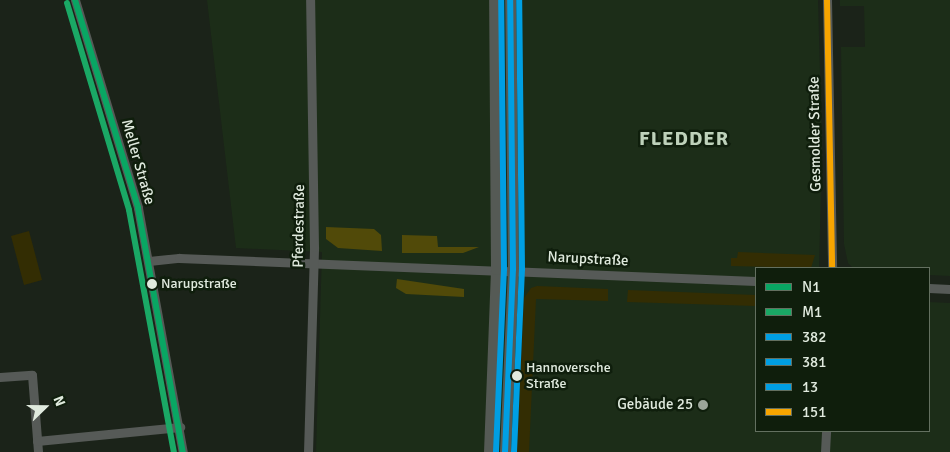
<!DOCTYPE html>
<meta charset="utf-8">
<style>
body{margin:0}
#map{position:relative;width:950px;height:452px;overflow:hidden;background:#1b2319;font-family:Signika,sans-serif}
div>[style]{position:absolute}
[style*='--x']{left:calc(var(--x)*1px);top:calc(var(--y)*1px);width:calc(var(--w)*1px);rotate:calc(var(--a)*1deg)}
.built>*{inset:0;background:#1c2d18}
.green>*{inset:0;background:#332d03}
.forest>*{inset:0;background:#514a09}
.minor>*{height:9px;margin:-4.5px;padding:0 4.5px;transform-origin:4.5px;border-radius:4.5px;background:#565a57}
.major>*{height:11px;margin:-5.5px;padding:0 5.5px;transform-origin:5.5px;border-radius:5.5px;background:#555a55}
.bus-1>*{height:6px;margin:-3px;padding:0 3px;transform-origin:3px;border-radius:3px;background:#09a663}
.bus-2>*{height:6px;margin:-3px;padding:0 3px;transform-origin:3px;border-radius:3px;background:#1aa865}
.bus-3>*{height:6px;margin:-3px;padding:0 3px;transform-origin:3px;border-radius:3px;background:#009fe3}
.bus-4>*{height:6px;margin:-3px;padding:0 3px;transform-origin:3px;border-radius:3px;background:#009fe3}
.bus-5>*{height:6px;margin:-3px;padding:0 3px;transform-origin:3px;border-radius:3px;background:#009ee3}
.bus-6>*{height:6px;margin:-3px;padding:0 3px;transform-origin:3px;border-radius:3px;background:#f7a500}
.dots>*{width:14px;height:14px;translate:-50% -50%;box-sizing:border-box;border:2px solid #0f1e0c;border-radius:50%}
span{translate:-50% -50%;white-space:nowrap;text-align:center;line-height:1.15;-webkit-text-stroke:5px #0f1e0c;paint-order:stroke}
.bus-label{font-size:14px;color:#e0eade}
.left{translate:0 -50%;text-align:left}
.street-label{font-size:15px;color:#e0eade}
.poi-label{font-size:15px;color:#e0eade}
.right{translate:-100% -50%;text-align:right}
.district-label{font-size:20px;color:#bed1ba;font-weight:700;letter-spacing:1px}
.legend{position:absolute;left:755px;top:267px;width:175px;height:165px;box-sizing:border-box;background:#0f1e0c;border:1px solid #637060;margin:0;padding:6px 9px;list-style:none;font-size:15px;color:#e0eade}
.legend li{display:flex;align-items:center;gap:10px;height:25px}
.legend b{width:25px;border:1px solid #637060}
.north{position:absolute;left:20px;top:382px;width:50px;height:50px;-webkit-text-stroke:4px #0f1e0c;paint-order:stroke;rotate:68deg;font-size:14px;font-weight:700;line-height:20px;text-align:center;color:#e0eade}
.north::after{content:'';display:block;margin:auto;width:18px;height:22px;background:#e0eade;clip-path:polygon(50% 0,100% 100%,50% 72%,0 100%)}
</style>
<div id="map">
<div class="built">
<div style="clip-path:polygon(207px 0,818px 0,822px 148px,819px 268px,756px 268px,756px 431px,929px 431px,929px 302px,950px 303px,950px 452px,316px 452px,322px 252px,236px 248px)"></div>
<div style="clip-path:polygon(840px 0,950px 0,950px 276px,929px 275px,929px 268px,853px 268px,848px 263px,844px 244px,841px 47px,865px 47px,864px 6px,840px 6px)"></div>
</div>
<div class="green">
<div style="clip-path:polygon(29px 231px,42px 280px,24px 285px,11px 236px)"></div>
<div style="clip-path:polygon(738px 252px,815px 255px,811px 268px,731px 266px,731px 258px,737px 258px)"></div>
<div style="clip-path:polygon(537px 286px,608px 289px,608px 301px,536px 299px,529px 452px,517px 452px,524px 298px,531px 288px)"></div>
<div style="clip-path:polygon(628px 290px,756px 295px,756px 306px,627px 302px)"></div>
</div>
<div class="forest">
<div style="clip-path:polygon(326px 227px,374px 229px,381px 235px,382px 251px,338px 248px,326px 239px)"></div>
<div style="clip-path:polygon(402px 235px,437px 236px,438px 247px,479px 247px,463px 253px,402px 253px)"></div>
<div style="clip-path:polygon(397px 279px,464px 289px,464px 297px,406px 294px,396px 288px)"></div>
</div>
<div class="minor">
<div style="--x:75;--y:0;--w:217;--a:73.1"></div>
<div style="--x:138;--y:208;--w:248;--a:79.6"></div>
<div style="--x:827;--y:0;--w:268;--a:88.9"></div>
<div style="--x:149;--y:261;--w:30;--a:-6"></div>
<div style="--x:179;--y:258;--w:577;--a:2.28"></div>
<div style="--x:929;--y:288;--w:21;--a:3"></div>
<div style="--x:0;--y:377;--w:32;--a:-4"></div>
<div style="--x:32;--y:375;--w:77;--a:85.5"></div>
<div style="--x:37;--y:441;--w:144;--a:-5.6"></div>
<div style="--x:308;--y:452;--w:205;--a:-88.3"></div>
<div style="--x:314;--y:247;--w:247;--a:-90.9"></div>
<div style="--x:825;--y:452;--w:21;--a:-87"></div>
</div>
<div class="major">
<div style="--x:489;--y:452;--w:183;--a:-87.8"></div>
<div style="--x:496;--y:269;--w:269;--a:-90.4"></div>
<div style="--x:505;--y:452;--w:183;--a:-87.5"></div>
<div style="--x:513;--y:269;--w:269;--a:-90.6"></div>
</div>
<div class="bus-1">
<div style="--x:75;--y:0;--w:217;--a:73.1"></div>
<div style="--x:138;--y:208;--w:248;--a:79.6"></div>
</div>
<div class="bus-2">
<div style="--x:67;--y:3;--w:216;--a:73.3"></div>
<div style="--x:129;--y:210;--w:246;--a:79.5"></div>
</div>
<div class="bus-3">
<div style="--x:505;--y:452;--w:183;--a:-87.5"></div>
<div style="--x:513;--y:269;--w:269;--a:-90.6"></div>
</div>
<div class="bus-4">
<div style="--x:514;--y:452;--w:183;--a:-87.5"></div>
<div style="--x:522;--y:269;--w:269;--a:-90.6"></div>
</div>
<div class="bus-5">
<div style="--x:496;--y:452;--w:183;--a:-87.5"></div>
<div style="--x:504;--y:269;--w:269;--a:-90.6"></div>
</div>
<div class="bus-6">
<div style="--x:827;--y:0;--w:268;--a:88.9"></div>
</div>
<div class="dots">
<div style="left:152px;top:284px;background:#e0eade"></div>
<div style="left:517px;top:376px;background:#e0eade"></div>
<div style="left:703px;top:405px;background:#9ba499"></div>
</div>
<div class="bus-label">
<span class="left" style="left:161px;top:284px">Narupstraße</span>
<span class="left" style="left:526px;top:376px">Hannoversche<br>Straße</span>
</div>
<div class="street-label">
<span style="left:815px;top:134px;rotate:-91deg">Gesmolder Straße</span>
<span style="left:138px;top:162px;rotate:74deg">Meller Straße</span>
<span style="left:299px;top:226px;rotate:-89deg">Pferdestraße</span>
<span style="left:588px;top:259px;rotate:3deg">Narupstraße</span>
</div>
<div class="poi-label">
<span class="right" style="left:693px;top:405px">Gebäude 25</span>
</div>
<div class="district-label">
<span style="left:684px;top:138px">FLEDDER</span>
</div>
<ul class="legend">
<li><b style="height:6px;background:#09a663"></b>N1</li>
<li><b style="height:6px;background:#1aa865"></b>M1</li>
<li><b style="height:6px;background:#009fe3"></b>382</li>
<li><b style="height:6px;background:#009fe3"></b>381</li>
<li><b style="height:6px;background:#009ee3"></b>13</li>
<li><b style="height:6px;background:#f7a500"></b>151</li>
</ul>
<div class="north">N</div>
</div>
